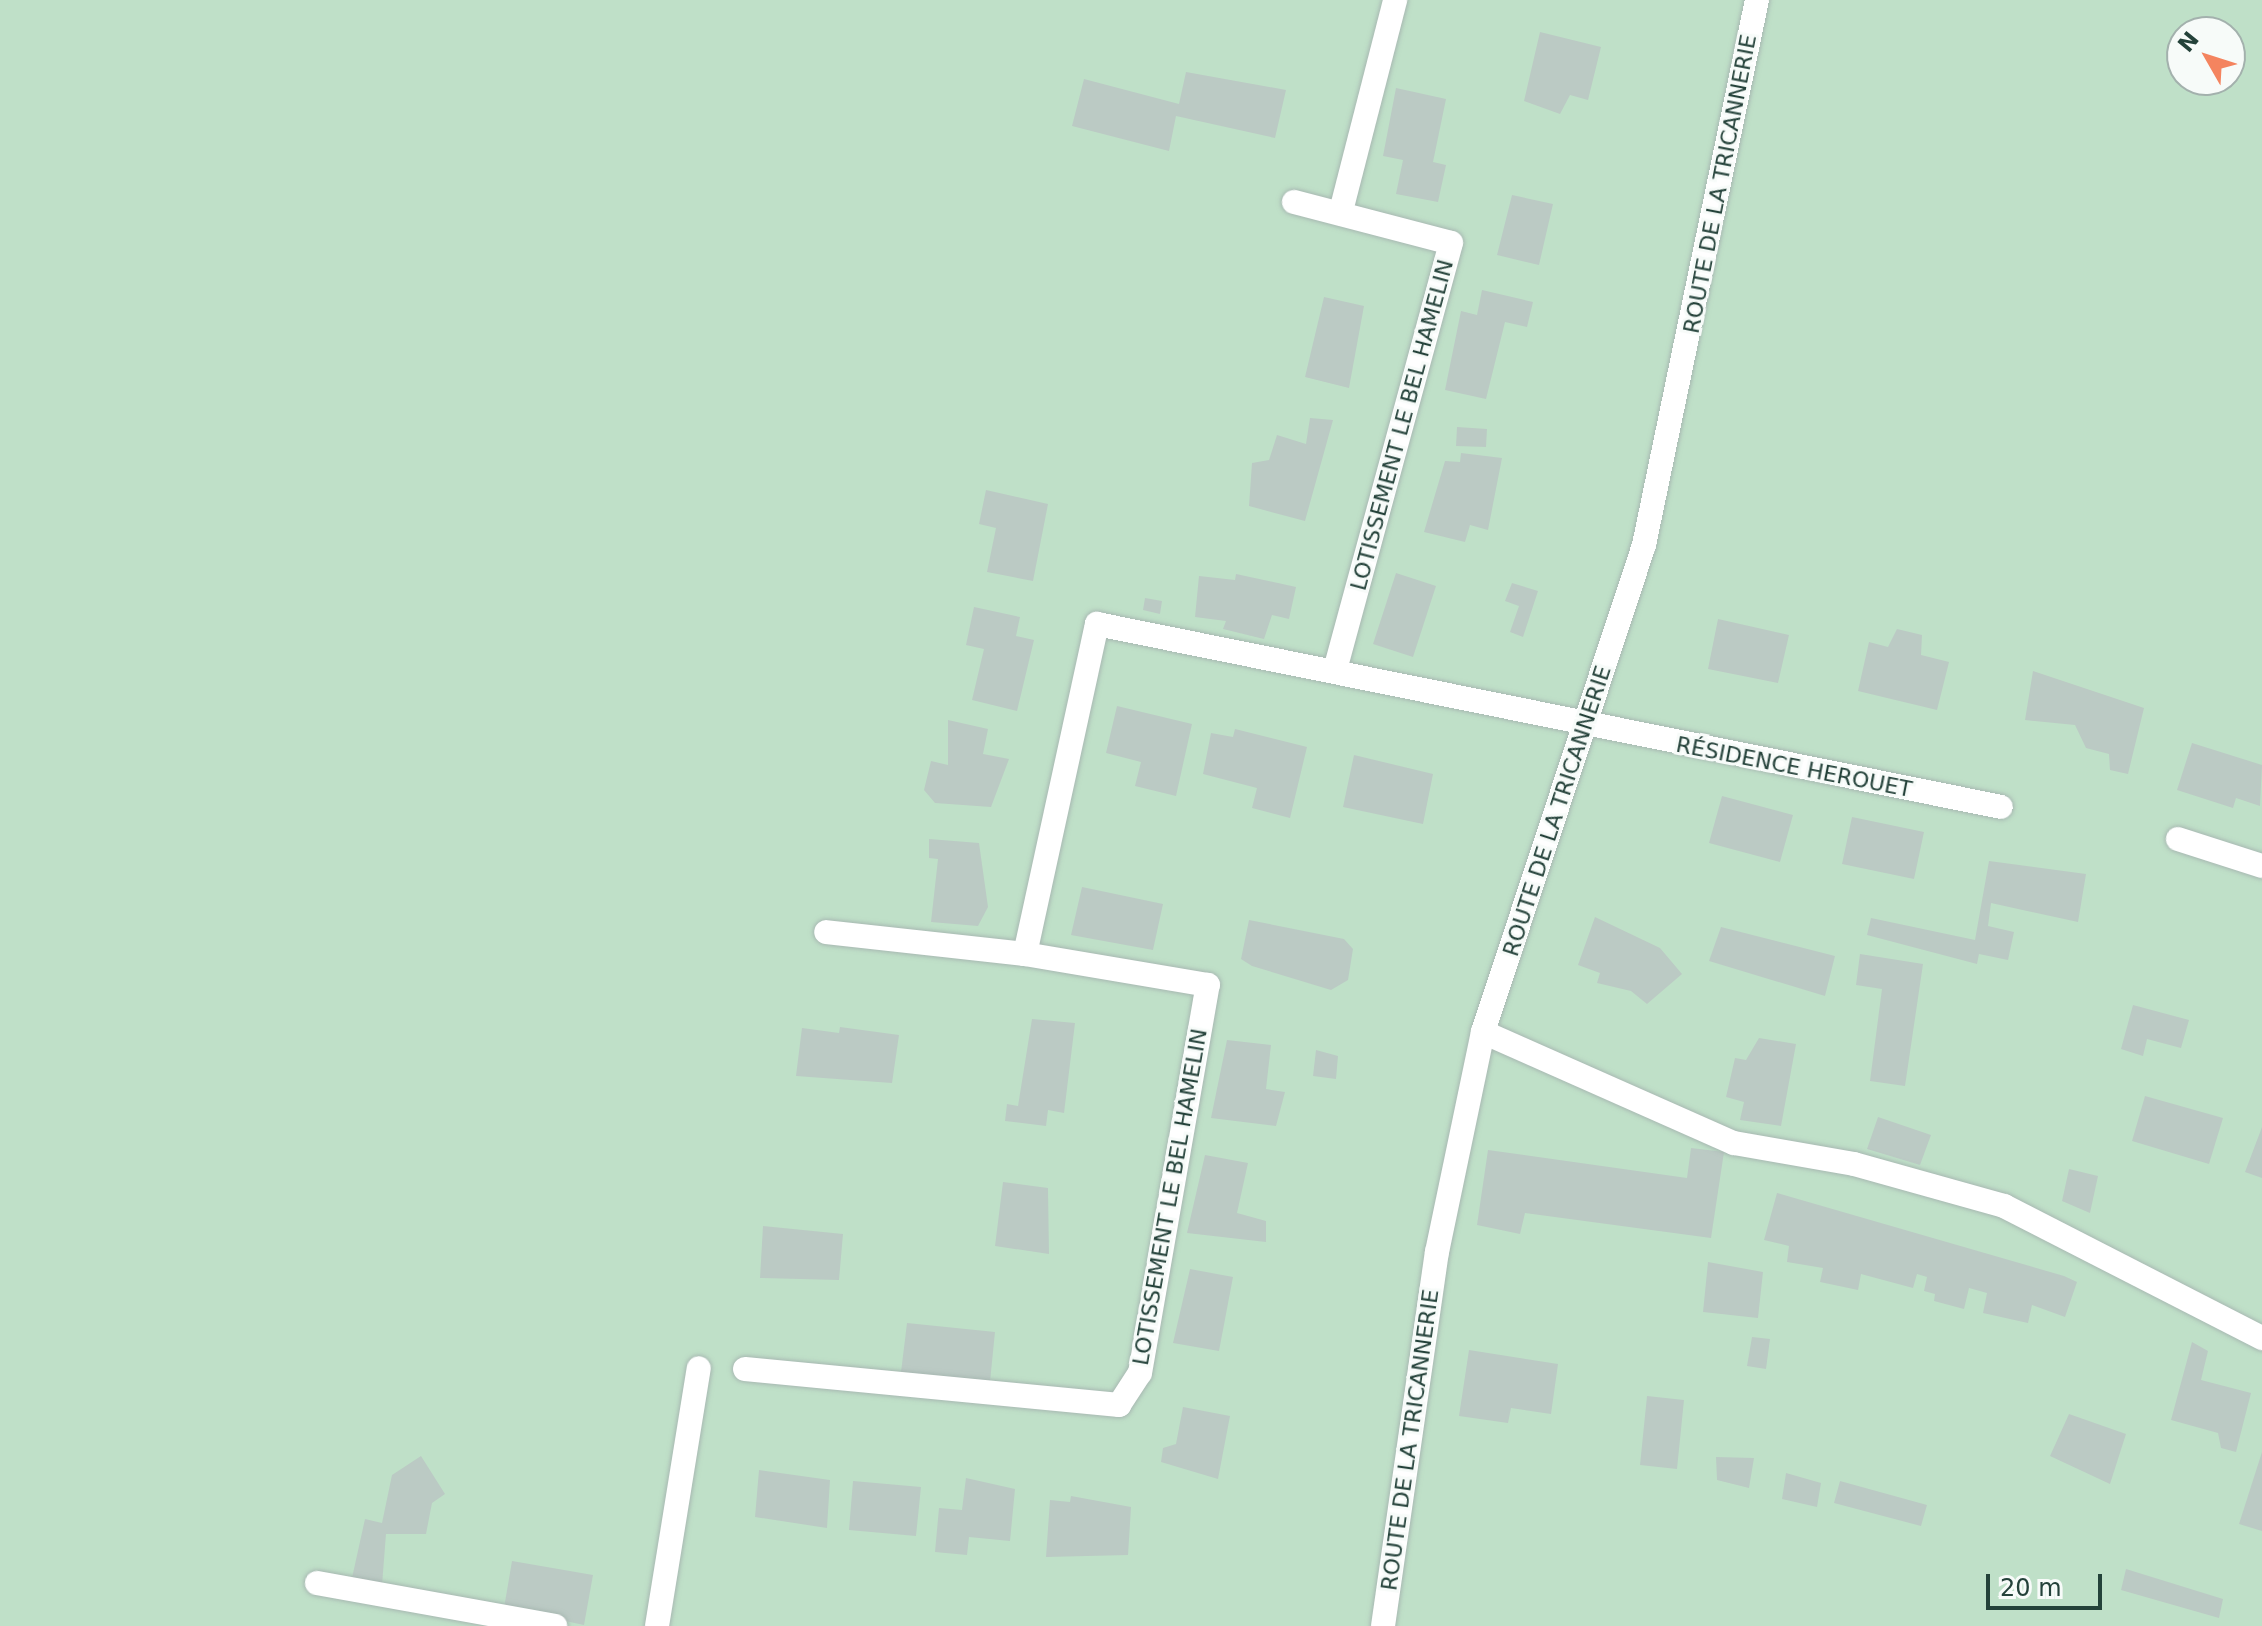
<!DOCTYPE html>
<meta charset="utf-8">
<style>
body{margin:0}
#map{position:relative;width:2262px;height:1626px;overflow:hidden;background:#e6efeb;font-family:"DejaVu Sans",sans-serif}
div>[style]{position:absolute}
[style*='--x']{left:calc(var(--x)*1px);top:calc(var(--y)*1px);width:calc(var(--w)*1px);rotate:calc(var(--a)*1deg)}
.green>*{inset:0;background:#bfe0c8}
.building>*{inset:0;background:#bbcac4}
.roads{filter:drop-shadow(0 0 2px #a8b8b2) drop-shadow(0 0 2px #a8b8b2)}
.minor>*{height:24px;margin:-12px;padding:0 12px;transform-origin:12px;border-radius:12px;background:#fff}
.secondary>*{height:24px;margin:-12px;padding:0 12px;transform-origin:12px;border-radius:12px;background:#fff}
span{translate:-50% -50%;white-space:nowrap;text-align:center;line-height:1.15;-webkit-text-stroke:6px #f7fbf9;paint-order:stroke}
.street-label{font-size:22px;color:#24423a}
.north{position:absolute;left:2166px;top:16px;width:80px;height:80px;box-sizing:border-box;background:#f7fbf9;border:2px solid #a3b1ad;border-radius:50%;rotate:309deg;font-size:22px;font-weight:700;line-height:32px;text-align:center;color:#24423a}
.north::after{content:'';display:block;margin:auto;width:28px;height:36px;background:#f4845f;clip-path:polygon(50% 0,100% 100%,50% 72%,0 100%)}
.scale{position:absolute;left:1986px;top:1574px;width:116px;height:36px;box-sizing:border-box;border:4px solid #24423a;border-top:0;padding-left:10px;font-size:24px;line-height:28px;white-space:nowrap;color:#24423a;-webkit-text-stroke:6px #f7fbf9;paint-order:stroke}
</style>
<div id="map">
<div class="green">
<div style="clip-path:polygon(evenodd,0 0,2262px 0,2262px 1626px,0 1626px,0 0,2182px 32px,2230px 32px,2230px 80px,2182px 80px,2182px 32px)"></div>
</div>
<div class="building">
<div style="clip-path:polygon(1540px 32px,1601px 47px,1588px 100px,1570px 95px,1560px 114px,1524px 101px)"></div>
<div style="clip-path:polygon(1186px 72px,1286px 90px,1275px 138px,1176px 116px,1169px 151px,1072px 126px,1084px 79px,1179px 104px)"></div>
<div style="clip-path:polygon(1396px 88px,1446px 99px,1433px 162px,1446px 165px,1438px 202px,1396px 194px,1403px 160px,1383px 156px)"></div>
<div style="clip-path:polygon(1512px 195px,1553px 204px,1539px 265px,1497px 255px)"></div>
<div style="clip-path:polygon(1482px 290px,1533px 302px,1527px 327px,1505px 322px,1486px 399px,1445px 390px,1461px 311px,1477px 315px)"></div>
<div style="clip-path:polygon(1324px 297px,1364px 306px,1349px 388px,1305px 377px)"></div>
<div style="clip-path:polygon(1310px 418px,1333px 420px,1305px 521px,1249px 506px,1252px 463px,1269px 460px,1277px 435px,1306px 444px)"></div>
<div style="clip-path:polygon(1457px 427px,1487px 429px,1486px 447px,1456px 446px)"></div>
<div style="clip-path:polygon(1461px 453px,1502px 458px,1488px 530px,1470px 525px,1465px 542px,1424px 532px,1445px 461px,1460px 462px)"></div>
<div style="clip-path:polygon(986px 490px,1048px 504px,1033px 581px,987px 572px,996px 528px,979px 524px)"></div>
<div style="clip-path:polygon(1396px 573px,1436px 586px,1413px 657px,1373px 644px)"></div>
<div style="clip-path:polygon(1236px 574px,1296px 587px,1289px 619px,1272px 615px,1264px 639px,1223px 629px,1226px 621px,1195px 617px,1199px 576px,1235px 580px)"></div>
<div style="clip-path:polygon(1512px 583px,1538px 591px,1523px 637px,1510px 632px,1519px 606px,1505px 601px)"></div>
<div style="clip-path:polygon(1145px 598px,1162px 601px,1160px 614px,1143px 610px)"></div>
<div style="clip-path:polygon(974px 607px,1020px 617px,1016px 636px,1034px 640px,1017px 711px,972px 700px,984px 649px,966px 645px)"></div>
<div style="clip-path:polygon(1718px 619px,1789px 635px,1778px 683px,1708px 669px)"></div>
<div style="clip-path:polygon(1897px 629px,1922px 635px,1921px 655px,1949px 662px,1937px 710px,1858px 691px,1869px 642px,1888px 647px)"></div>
<div style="clip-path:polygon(2033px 671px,2144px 708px,2128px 774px,2110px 770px,2109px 754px,2086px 748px,2075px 725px,2025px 720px)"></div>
<div style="clip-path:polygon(1117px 706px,1192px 724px,1176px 796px,1135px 786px,1141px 762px,1106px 753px)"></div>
<div style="clip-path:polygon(948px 720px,988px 729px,983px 754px,1009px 759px,991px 807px,935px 803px,924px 790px,931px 761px,948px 765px)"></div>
<div style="clip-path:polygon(1235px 729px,1307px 747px,1290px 818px,1252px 808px,1257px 788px,1203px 774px,1211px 733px,1233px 737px)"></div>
<div style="clip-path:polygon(2192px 743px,2262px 765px,2260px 806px,2236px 798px,2233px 808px,2177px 790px)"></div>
<div style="clip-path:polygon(1354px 755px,1433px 774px,1423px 824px,1343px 807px)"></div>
<div style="clip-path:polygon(1722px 796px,1793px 815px,1780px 862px,1709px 843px)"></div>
<div style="clip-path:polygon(1852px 817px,1924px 832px,1914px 879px,1842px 864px)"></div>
<div style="clip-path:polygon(929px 839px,979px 843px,988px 907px,978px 926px,931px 922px,938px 859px,929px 858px)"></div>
<div style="clip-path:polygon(1989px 861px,2086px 874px,2078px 922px,1991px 903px,1988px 926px,2014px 932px,2008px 960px,1979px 954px,1977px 964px,1867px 935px,1871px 918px,1975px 940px)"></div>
<div style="clip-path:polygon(1082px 887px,1163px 904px,1153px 950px,1071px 935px)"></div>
<div style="clip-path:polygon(1595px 917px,1660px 948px,1682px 974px,1647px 1004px,1631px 991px,1597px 983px,1600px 973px,1578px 965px)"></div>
<div style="clip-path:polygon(1249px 920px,1344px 939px,1353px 949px,1348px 980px,1331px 990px,1252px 966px,1241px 959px)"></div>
<div style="clip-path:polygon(1721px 927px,1835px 956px,1825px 996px,1709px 961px)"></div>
<div style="clip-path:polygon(1860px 954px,1923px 964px,1905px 1086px,1870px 1081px,1882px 989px,1856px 985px)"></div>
<div style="clip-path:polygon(2133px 1005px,2189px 1020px,2181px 1048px,2147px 1039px,2143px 1056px,2121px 1049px)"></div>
<div style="clip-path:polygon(1032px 1019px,1075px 1023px,1064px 1113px,1048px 1110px,1046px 1126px,1005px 1121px,1007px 1104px,1018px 1106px)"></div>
<div style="clip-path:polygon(840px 1027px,899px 1035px,892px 1083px,796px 1076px,802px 1028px,839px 1033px)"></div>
<div style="clip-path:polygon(1759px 1038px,1796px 1044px,1781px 1126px,1740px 1120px,1744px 1102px,1726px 1097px,1735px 1058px,1746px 1060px)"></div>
<div style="clip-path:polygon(1227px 1040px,1271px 1045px,1266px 1089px,1285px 1092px,1276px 1126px,1211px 1118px)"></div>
<div style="clip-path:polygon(1316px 1050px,1338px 1056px,1336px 1079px,1313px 1076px)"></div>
<div style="clip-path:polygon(2145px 1096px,2223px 1118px,2209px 1164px,2132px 1141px)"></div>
<div style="clip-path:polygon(1878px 1117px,1931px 1135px,1920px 1165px,1867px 1149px)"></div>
<div style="clip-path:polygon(2262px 1127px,2262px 1178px,2245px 1172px)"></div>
<div style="clip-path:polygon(1691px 1148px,1724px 1152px,1711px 1238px,1525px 1213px,1520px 1234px,1477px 1225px,1488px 1150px,1687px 1178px)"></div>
<div style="clip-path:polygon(1205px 1155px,1248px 1163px,1237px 1213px,1266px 1221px,1266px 1242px,1187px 1233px)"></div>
<div style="clip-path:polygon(2069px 1169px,2098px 1176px,2090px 1213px,2062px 1201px)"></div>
<div style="clip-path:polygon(1003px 1182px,1048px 1188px,1049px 1254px,995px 1246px)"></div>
<div style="clip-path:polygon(1777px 1193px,2064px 1276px,2077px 1282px,2065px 1317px,2032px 1305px,2028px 1323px,1983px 1313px,1987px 1293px,1969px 1288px,1964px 1309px,1934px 1301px,1935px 1294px,1924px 1291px,1927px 1277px,1917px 1274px,1913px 1288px,1861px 1274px,1858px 1290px,1820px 1282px,1823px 1268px,1787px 1262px,1789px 1246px,1764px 1240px)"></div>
<div style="clip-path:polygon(763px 1226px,843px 1234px,839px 1280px,760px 1278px)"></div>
<div style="clip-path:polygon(1708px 1262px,1763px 1272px,1758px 1318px,1703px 1312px)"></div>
<div style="clip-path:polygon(1190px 1269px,1233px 1277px,1219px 1351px,1173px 1343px)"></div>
<div style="clip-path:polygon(907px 1323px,995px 1332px,990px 1382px,901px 1372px)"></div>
<div style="clip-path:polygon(1752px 1337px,1770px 1339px,1766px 1369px,1747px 1366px)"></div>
<div style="clip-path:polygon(2192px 1342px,2208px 1351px,2201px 1380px,2251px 1393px,2236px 1452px,2221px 1448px,2218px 1433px,2171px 1420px)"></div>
<div style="clip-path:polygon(1469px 1350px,1558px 1364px,1551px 1414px,1511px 1408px,1508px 1423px,1459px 1416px)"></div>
<div style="clip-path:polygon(1647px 1396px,1684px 1400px,1677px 1469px,1640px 1465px)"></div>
<div style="clip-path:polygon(1183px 1407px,1230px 1416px,1218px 1479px,1161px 1462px,1163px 1448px,1176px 1444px)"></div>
<div style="clip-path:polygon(2069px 1414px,2126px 1434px,2110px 1484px,2050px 1456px)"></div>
<div style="clip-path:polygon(2262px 1452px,2262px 1531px,2239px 1524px)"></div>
<div style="clip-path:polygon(421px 1456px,445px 1494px,432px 1503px,426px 1534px,386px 1534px,382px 1585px,352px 1578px,365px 1519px,382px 1523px,392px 1475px)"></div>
<div style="clip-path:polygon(1716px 1457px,1754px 1458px,1749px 1488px,1717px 1480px)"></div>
<div style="clip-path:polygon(759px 1470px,830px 1480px,827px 1528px,755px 1517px)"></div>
<div style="clip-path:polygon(1786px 1473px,1821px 1483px,1817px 1507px,1782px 1499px)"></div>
<div style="clip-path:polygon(966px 1478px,1015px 1489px,1010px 1541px,969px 1537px,967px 1555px,935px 1552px,939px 1508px,962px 1510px)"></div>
<div style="clip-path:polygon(853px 1481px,921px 1487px,916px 1536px,849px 1530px)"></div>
<div style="clip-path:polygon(1840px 1481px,1927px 1505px,1921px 1526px,1834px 1503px)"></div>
<div style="clip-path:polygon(1071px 1496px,1131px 1507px,1128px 1555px,1046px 1557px,1050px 1500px,1070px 1502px)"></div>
<div style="clip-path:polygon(512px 1561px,593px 1575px,584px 1625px,504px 1608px)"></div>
<div style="clip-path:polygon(2126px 1569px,2223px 1599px,2219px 1618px,2121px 1590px)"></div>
</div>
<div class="roads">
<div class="minor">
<div style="--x:1294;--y:202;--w:162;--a:14.6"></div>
<div style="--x:1451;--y:243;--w:443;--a:105.2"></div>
<div style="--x:1341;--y:211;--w:218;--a:-75.6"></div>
<div style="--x:2178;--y:839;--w:88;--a:17.8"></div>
<div style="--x:1025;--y:954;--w:338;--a:-77.7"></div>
<div style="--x:1097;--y:624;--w:922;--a:11.44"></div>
<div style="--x:1483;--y:1032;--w:274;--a:23.9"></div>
<div style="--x:1734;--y:1143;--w:122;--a:9.9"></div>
<div style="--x:1854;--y:1164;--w:156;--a:15.6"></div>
<div style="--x:2004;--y:1206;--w:290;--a:27.1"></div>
<div style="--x:745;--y:1369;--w:376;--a:5.5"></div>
<div style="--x:1119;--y:1405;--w:38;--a:-57"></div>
<div style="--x:1140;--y:1373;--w:394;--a:-80.1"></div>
<div style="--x:1208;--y:985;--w:186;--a:-170.4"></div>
<div style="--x:1025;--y:954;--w:200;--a:-173.7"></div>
<div style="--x:317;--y:1583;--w:242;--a:10.2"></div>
<div style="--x:657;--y:1626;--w:261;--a:-80.8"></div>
</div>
<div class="secondary">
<div style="--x:1383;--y:1626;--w:378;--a:-81.8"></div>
<div style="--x:1437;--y:1252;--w:225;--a:-78.2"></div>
<div style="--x:1483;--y:1032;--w:513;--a:-71.71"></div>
<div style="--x:1644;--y:545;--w:557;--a:-78.29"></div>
</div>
</div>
<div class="street-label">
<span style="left:1720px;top:184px;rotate:-79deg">ROUTE DE LA TRICANNERIE</span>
<span style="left:1402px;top:425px;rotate:-75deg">LOTISSEMENT LE BEL HAMELIN</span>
<span style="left:1794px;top:767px;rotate:11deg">RÉSIDENCE HEROUET</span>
<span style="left:1557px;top:811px;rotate:-72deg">ROUTE DE LA TRICANNERIE</span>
<span style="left:1170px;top:1197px;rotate:-80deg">LOTISSEMENT LE BEL HAMELIN</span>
<span style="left:1410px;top:1440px;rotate:-82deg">ROUTE DE LA TRICANNERIE</span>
</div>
<div class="north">N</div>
<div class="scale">20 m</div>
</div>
